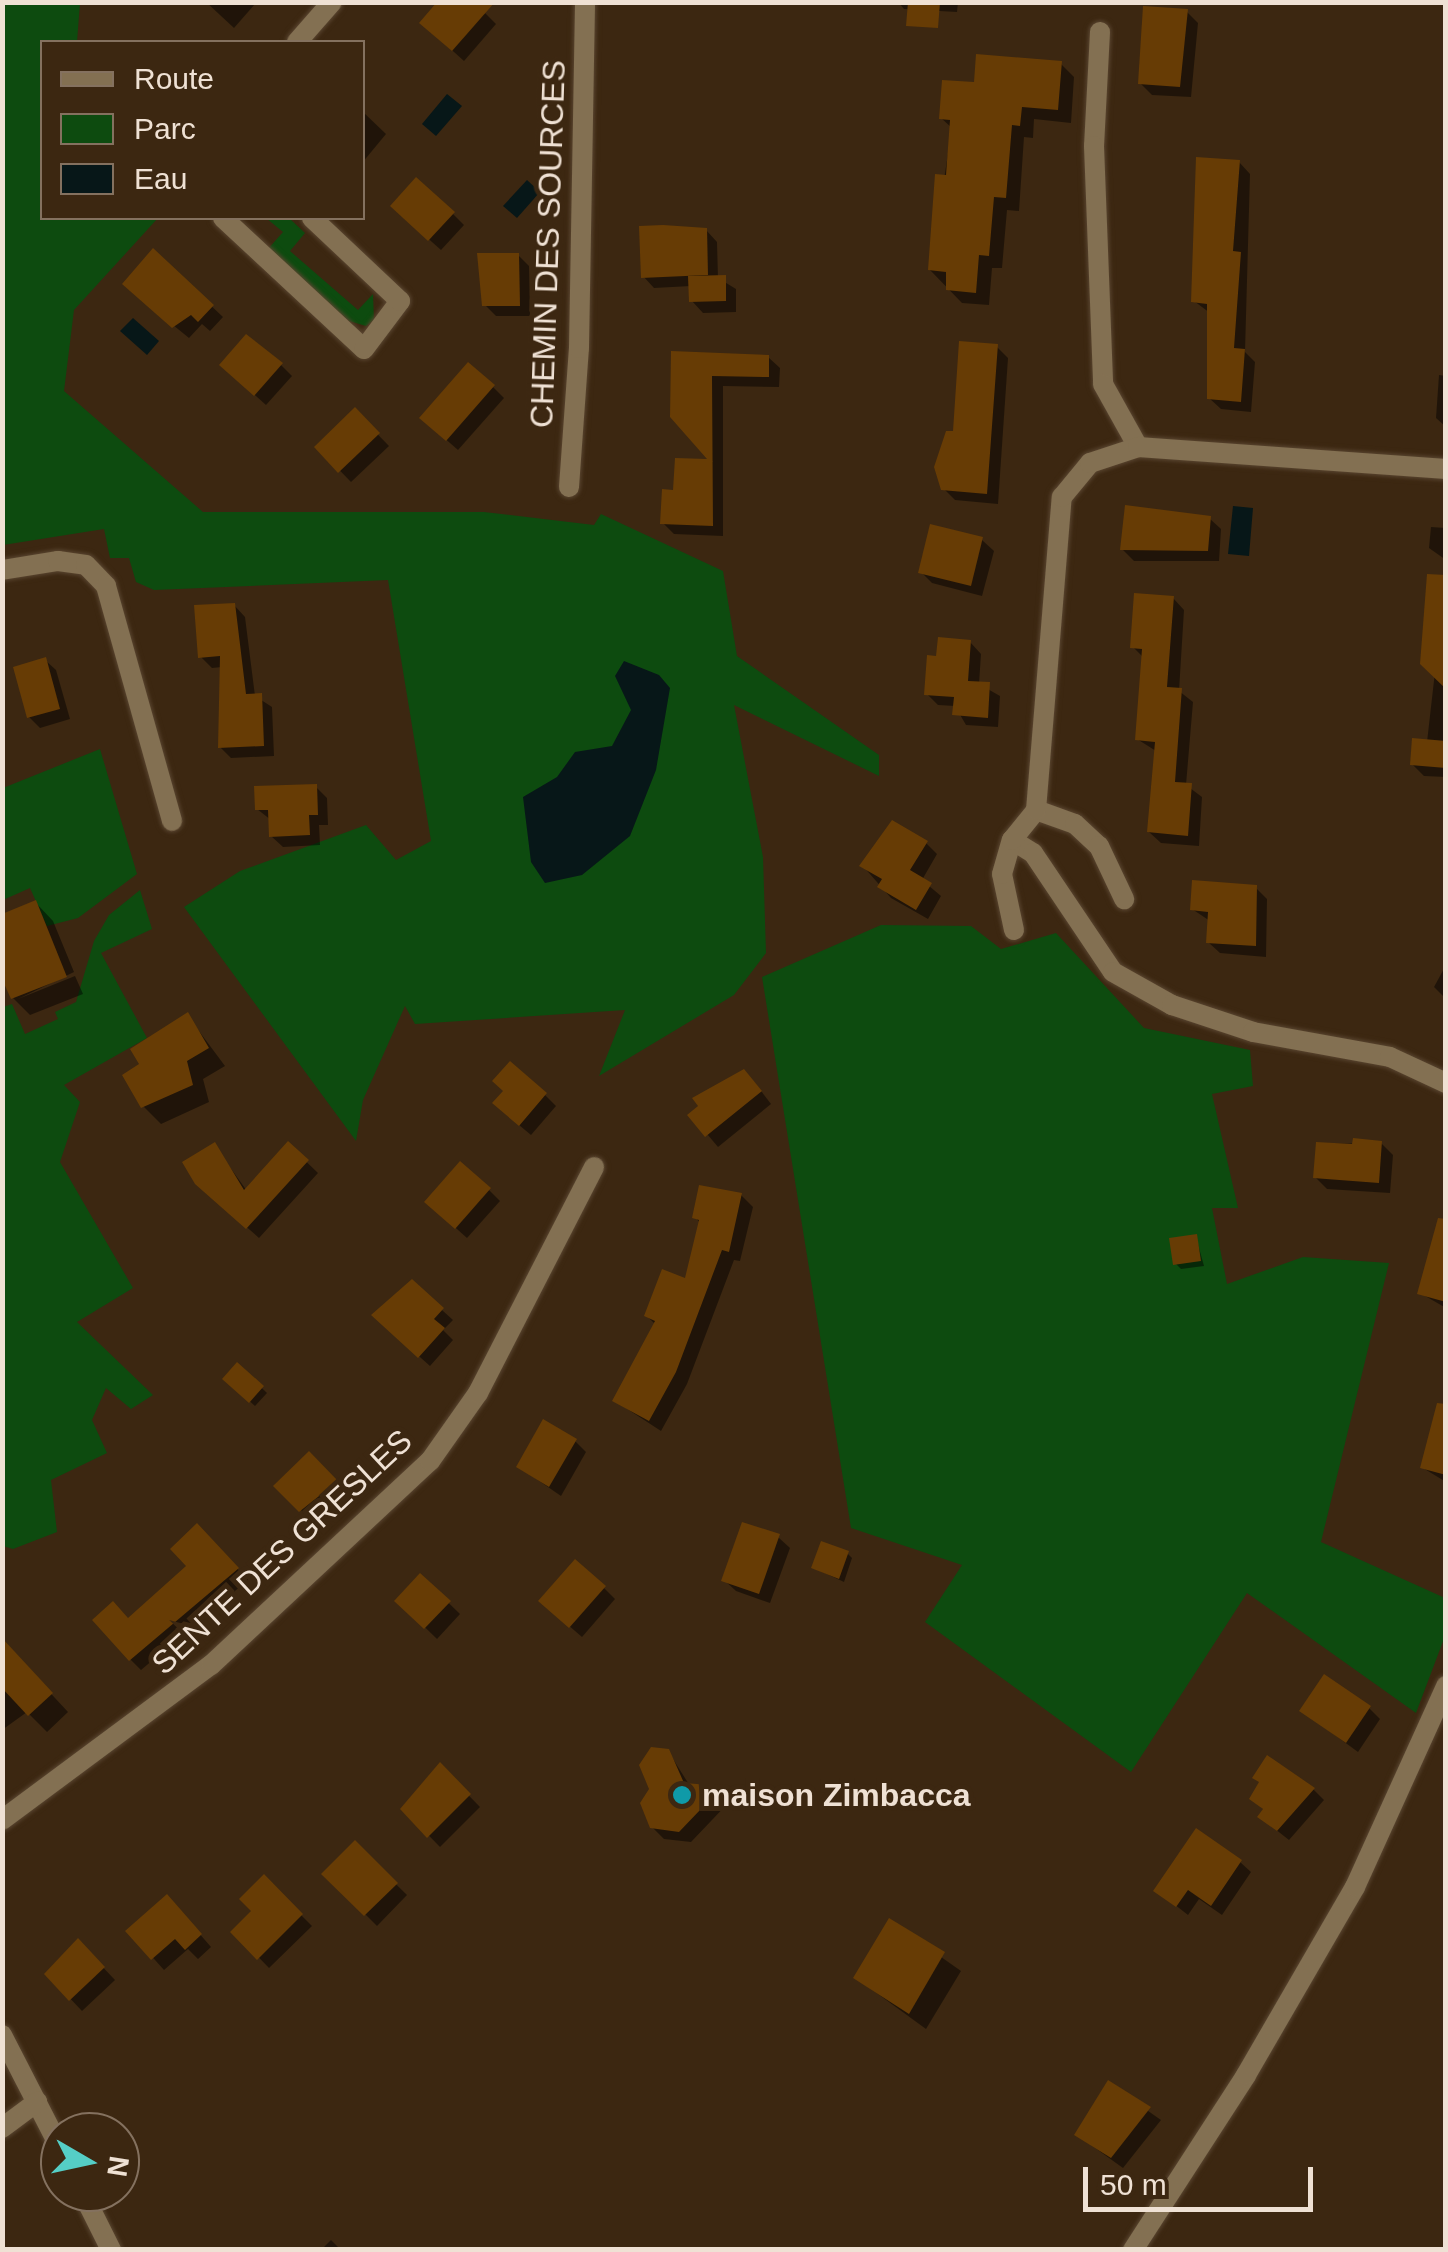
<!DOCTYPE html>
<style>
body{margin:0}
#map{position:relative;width:1448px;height:2252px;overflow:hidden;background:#3c2711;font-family:Arial,sans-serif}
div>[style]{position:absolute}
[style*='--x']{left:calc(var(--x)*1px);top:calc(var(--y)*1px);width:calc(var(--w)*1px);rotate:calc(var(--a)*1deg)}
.green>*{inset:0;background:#0d4b0f}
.water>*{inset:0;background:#071718}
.shadow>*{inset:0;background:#0007}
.building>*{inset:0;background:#673c05}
.roads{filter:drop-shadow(0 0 2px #594530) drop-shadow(0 0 2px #594530)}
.minor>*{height:20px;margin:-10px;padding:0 10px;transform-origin:10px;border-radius:10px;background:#837052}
.dots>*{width:28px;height:28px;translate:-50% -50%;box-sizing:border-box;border:5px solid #3c2711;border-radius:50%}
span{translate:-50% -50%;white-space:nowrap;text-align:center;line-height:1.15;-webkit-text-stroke:10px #3c2711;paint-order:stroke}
.street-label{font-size:32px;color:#efe1d4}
.poi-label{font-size:32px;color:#efe1d4;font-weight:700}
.left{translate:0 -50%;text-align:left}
.frame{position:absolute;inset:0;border:5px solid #efe1d4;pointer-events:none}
.legend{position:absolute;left:40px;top:40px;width:325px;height:180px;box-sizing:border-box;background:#3c2711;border:2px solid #84715f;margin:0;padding:12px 18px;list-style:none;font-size:30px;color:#efe1d4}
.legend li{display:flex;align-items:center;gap:20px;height:50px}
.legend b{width:50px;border:2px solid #84715f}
.north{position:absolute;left:40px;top:2112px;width:100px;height:100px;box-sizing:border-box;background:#3c2711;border:2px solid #84715f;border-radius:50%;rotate:99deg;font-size:28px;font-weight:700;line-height:40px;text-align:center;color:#efe1d4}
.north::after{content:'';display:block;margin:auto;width:35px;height:45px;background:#55cec6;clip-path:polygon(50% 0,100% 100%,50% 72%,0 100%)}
.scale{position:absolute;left:1083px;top:2167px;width:230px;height:45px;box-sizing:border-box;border:5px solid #efe1d4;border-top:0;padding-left:12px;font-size:30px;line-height:35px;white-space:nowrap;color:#efe1d4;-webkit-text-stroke:8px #3c2711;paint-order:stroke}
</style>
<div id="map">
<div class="green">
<div style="clip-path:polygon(3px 3px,80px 3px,77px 42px,42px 42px,42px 218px,158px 218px,74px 310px,64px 391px,203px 512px,484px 512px,594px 525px,601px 514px,723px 571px,737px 656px,879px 755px,879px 776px,734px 705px,763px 857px,766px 953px,734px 995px,599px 1076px,625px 1010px,415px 1024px,405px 1006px,363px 1100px,356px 1141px,184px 907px,240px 871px,366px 825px,396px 860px,431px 841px,388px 580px,154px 590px,136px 582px,129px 558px,110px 558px,104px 529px,3px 545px)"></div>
<div style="clip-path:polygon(266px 218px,289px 218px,305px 233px,290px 251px,358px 310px,373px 294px,374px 320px,366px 326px,349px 321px,268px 249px,283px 232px)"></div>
<div style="clip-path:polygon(100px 749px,137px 874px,78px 918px,47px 926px,30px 888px,3px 900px,3px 788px)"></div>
<div style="clip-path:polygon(140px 890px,152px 929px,101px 953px,147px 1038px,64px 1085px,80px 1102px,60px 1162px,133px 1288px,77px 1322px,153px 1395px,131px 1409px,106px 1388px,92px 1420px,107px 1453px,51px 1480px,57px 1532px,13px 1549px,3px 1546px,3px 1007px,12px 1004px,25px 1034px,58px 1019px,55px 1012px,76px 1002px,94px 941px,109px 915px)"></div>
<div style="clip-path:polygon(881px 925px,971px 926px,1001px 949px,1056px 933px,1144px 1028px,1250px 1050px,1253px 1086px,1212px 1094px,1238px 1208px,1212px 1208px,1227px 1284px,1303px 1257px,1389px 1263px,1321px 1542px,1445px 1598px,1445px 1636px,1416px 1713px,1247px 1593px,1131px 1772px,925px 1622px,962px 1565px,851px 1528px,762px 977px)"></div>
</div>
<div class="water">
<div style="clip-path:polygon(447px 94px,462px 106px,436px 136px,422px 124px)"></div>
<div style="clip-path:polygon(527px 180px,540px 192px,517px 218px,503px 206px)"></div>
<div style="clip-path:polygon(133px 318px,159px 341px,147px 355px,120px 331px)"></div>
<div style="clip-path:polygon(1233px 506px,1253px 508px,1249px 556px,1228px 554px)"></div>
<div style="clip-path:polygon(624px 661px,659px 675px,670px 688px,656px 770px,630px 836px,582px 875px,545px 883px,531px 862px,523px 797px,557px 777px,575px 752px,612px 746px,631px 710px,615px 676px)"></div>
</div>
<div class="shadow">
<div style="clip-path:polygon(206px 2px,253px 2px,255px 4px,234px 28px)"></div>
<div style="clip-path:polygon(898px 2px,958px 2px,957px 12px,904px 9px)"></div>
<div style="clip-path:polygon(1187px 12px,1198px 23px,1191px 97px,1152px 95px,1140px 83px)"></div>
<div style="clip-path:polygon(485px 13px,496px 24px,464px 61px,434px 34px)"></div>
<div style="clip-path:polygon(1060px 63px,1074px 77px,1071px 123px,1034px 119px,1033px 138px,1024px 137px,1019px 211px,1007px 210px,1002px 268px,992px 268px,989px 305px,962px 303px,930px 270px,952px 128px,941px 118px,976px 84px)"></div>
<div style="clip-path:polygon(362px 111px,386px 134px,362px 163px)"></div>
<div style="clip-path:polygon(1239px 162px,1250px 174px,1245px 352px,1255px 362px,1251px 412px,1221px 409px,1209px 398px,1210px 313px,1194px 301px)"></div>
<div style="clip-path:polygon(453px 214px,464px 225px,441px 250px,404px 217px)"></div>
<div style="clip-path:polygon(706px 230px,717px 242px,718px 278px,736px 289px,736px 312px,703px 313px,692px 301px,691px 286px,654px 288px,643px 276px)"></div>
<div style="clip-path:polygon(154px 252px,223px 317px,210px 331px,202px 324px,189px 338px,135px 294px)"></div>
<div style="clip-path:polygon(518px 255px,529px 266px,530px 316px,496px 316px,485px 305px)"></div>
<div style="clip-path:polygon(996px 346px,1008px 358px,998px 504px,955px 500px,944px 489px,955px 434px)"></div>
<div style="clip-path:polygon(674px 354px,768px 357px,780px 368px,779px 387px,723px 386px,723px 536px,674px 534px,663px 523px,675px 492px,677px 461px,713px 462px,672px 416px)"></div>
<div style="clip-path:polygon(281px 365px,292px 376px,266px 405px,234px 376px)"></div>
<div style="clip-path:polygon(1439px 375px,1446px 376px,1446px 427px,1436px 418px)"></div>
<div style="clip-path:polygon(493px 387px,504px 398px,458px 450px,434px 429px)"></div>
<div style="clip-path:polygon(355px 411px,389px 446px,351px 482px,317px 447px)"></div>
<div style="clip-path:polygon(1209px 518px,1221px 529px,1219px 561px,1134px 561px,1123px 550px)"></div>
<div style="clip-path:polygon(1431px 527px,1446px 528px,1446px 560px,1429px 548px)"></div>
<div style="clip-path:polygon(982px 540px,994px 551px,982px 596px,932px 583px,921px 572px)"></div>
<div style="clip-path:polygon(1446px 575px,1446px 777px,1424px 776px,1412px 764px,1427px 742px)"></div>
<div style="clip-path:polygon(1173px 598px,1184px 610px,1179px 691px,1193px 702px,1186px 785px,1202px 797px,1199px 846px,1161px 843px,1149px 832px,1156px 751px,1137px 739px,1143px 657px,1133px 647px)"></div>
<div style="clip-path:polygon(234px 605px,245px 617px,255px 696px,272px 707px,274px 756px,231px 758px,220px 747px,222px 667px,212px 668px,201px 657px)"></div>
<div style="clip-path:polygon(970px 642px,981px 654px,979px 684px,1000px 696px,998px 727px,966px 725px,955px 706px,938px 705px,927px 694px,939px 659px)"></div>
<div style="clip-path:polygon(45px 660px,56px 670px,70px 719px,40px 728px,29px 717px)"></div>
<div style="clip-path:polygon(316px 787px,327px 798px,328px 825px,319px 825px,320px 845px,283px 847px,271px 836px,271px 820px,257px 809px)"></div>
<div style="clip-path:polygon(926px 843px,937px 854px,922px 880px,941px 896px,928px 919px,891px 898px,862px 865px)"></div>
<div style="clip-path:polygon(1256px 888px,1267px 899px,1266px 957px,1220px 953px,1208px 942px,1210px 921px,1192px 909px)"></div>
<div style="clip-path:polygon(36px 903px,53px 921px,74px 972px,18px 999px,75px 976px,83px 994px,30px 1015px,13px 998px)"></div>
<div style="clip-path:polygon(1446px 965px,1446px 999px,1434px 987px)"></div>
<div style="clip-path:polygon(187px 1015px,225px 1066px,203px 1079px,209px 1102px,161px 1124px,143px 1106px,143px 1065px)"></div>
<div style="clip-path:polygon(755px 1083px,771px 1104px,718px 1147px,691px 1115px)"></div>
<div style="clip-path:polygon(506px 1091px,545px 1095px,556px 1106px,531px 1135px,506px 1114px)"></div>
<div style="clip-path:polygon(1381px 1143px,1393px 1155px,1390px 1193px,1327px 1189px,1315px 1177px,1318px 1144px)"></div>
<div style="clip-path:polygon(214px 1145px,247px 1191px,289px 1145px,318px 1173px,259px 1238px,210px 1195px)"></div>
<div style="clip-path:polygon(489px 1190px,500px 1201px,467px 1238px,439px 1213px)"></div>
<div style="clip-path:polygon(741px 1195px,753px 1207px,740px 1261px,734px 1260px,687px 1384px,661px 1431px,615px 1401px,656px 1325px,647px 1316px,686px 1282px,701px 1224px,695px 1217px)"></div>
<div style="clip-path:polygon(1196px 1237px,1204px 1266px,1181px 1269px,1176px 1264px)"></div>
<div style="clip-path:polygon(1446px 1245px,1446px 1308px,1420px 1293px)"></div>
<div style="clip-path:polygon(412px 1283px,453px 1320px,443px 1330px,453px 1340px,430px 1366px,384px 1325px)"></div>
<div style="clip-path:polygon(238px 1365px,267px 1393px,255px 1406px,225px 1379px)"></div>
<div style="clip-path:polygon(1446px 1407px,1446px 1482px,1423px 1468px)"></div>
<div style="clip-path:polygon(575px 1441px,586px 1452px,561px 1496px,519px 1467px)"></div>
<div style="clip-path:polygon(309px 1455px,347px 1493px,312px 1521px,277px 1486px)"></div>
<div style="clip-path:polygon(197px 1526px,248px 1580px,141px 1670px,130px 1659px,129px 1621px,189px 1566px)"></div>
<div style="clip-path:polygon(778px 1537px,790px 1548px,770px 1603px,736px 1591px,724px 1580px)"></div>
<div style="clip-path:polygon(847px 1553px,852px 1558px,844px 1582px,814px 1568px)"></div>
<div style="clip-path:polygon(421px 1576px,460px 1614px,437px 1639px,398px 1601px)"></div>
<div style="clip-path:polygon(604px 1588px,615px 1599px,582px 1637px,553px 1612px)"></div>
<div style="clip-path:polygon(2px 1641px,68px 1712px,47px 1732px,27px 1712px,2px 1730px)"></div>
<div style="clip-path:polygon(1369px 1708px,1380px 1719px,1358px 1752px,1302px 1711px)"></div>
<div style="clip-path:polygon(668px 1751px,690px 1786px,721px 1789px,732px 1799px,691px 1842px,664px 1839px,652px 1827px,652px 1789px)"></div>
<div style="clip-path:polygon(440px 1766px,480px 1807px,440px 1847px,403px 1809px)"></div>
<div style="clip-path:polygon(1262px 1784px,1313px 1789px,1324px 1800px,1289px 1840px,1260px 1817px,1265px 1811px,1252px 1798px)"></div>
<div style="clip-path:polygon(355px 1844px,407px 1895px,377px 1926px,325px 1874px)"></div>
<div style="clip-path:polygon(1240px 1862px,1251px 1872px,1222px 1915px,1199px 1899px,1188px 1915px,1156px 1890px)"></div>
<div style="clip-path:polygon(264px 1878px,312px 1926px,269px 1968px,234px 1932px,254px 1911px)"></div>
<div style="clip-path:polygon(178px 1909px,211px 1947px,198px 1959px,188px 1949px,164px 1970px,129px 1931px)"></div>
<div style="clip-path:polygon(890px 1921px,961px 1971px,926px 2029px,856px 1978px)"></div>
<div style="clip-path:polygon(78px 1941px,115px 1980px,82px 2011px,47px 1974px)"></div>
<div style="clip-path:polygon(1108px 2083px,1161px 2120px,1123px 2168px,1077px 2135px)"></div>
<div style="clip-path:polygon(331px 2240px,341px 2250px,321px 2250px)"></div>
</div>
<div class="building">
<div style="clip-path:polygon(437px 2px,495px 2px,452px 51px,419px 23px)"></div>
<div style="clip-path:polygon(908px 2px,940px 2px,938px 28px,906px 26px)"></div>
<div style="clip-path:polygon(1143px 6px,1188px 9px,1180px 87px,1138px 84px)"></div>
<div style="clip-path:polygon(976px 54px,1062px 61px,1058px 110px,1022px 107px,1020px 126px,1012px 125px,1006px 198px,994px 197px,989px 256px,979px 255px,976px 293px,946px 290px,946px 272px,928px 270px,935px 174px,946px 175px,950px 120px,939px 119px,942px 80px,974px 82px)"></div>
<div style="clip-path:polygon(1196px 157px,1240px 160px,1233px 251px,1241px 252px,1234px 348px,1245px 349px,1241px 402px,1207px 399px,1207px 304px,1191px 302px)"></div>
<div style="clip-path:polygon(416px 177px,455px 212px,428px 241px,390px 206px)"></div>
<div style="clip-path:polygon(663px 225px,707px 228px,708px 275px,641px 278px,639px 226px)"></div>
<div style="clip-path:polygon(153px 248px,214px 305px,198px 322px,191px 315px,172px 328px,122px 284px)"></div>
<div style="clip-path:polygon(477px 253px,519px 253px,520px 306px,482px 306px)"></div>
<div style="clip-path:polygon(726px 275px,726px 301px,689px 302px,688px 276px)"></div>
<div style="clip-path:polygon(246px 334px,283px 363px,254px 396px,219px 365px)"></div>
<div style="clip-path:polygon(959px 341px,998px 344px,987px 494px,941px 490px,934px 467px,946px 431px,953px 431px)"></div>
<div style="clip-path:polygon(671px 351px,769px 355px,769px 377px,712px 376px,713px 526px,660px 524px,662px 489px,673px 490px,675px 458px,707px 459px,670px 417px)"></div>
<div style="clip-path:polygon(468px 362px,495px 385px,446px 441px,419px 418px)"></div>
<div style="clip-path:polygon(355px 407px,380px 433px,338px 473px,314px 447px)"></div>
<div style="clip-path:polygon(1125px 505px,1211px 516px,1208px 551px,1120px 550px)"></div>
<div style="clip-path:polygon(930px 524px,983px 537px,971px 586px,918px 573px)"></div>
<div style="clip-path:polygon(1427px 574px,1446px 575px,1446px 689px,1420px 664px)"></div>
<div style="clip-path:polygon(1134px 593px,1174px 596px,1167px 687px,1182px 688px,1175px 782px,1192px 783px,1188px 836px,1147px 832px,1155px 742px,1135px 740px,1142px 649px,1130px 648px)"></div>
<div style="clip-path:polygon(235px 603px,246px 694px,262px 693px,264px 746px,218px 748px,220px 656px,198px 658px,194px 605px)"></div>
<div style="clip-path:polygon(938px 637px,971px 640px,968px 681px,990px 682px,988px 718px,952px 715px,954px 697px,924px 695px,927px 655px,936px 656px)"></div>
<div style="clip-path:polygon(46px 657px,60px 709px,27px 718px,13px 667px)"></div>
<div style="clip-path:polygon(1412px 738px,1446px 741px,1446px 768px,1410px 765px)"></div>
<div style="clip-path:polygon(317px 784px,318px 815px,309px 815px,310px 835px,269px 837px,268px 810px,255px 810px,254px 786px)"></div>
<div style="clip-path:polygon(892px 820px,928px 841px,910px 870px,932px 883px,916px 910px,877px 887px,882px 879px,859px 866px)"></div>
<div style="clip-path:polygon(1192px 880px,1257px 885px,1256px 946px,1206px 943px,1208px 912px,1190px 910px)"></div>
<div style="clip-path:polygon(36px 900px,67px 977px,11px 999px,2px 979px,2px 914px)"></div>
<div style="clip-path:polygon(188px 1012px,209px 1048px,187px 1061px,193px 1085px,141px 1108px,122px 1075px,139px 1064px,130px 1049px)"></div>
<div style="clip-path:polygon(510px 1061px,547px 1093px,519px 1126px,492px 1103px,503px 1091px,492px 1081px)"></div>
<div style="clip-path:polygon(744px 1069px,762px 1091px,705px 1137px,687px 1115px,698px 1106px,692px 1098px)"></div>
<div style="clip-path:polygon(1353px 1138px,1382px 1141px,1379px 1183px,1313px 1178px,1316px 1142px,1352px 1144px)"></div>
<div style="clip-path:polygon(288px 1141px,309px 1160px,246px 1229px,195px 1184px,182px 1162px,215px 1142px,244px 1190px)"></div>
<div style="clip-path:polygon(460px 1161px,491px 1188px,455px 1229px,424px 1202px)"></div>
<div style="clip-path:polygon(699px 1185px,742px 1193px,729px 1252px,722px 1250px,676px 1372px,649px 1421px,612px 1401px,655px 1321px,644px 1316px,662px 1269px,685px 1278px,699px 1220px,692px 1218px)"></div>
<div style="clip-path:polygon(1438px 1218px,1446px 1219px,1446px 1302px,1417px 1294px)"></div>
<div style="clip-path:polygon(1197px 1234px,1201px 1261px,1173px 1265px,1169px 1238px)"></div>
<div style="clip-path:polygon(412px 1279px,444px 1308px,434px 1319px,445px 1328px,418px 1358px,371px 1315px)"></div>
<div style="clip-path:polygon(237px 1362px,264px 1386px,249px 1403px,222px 1379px)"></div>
<div style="clip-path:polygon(1437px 1403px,1446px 1404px,1446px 1475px,1420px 1468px)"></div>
<div style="clip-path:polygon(543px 1419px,577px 1439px,549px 1487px,516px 1467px)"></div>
<div style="clip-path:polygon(309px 1451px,338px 1481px,299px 1512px,273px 1486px)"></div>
<div style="clip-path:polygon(742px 1522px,780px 1534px,759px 1594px,721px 1581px)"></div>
<div style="clip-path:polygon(197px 1523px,239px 1568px,129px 1661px,92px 1620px,113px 1601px,128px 1618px,186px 1566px,170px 1549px)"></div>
<div style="clip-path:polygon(821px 1541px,849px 1551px,839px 1579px,811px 1568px)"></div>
<div style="clip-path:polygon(575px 1559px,606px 1586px,569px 1628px,538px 1601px)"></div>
<div style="clip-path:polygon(420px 1573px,451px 1601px,424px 1629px,394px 1601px)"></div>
<div style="clip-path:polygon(2px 1638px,53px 1693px,28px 1716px,2px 1688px)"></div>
<div style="clip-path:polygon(1324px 1674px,1371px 1706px,1346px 1743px,1299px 1711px)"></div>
<div style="clip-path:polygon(651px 1747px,669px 1749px,684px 1783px,723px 1786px,679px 1832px,650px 1828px,640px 1803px,649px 1789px,639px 1765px)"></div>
<div style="clip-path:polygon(1267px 1755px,1315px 1788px,1277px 1831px,1257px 1817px,1263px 1809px,1249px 1799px,1259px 1782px,1252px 1778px)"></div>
<div style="clip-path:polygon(440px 1762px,471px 1794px,427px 1838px,400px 1809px)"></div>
<div style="clip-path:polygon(1196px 1828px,1242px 1860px,1211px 1906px,1188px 1890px,1176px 1907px,1153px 1891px)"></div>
<div style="clip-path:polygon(355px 1840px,398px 1883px,364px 1916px,321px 1874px)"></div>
<div style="clip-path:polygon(264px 1874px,303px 1914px,257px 1960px,230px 1932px,251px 1911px,239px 1899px)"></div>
<div style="clip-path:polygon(167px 1894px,202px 1934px,185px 1950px,175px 1939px,151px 1960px,125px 1931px)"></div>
<div style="clip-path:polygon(889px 1918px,945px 1952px,909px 2014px,853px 1978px)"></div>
<div style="clip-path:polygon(78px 1938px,105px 1967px,69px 2001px,44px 1974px)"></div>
<div style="clip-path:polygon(1108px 2080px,1151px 2107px,1111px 2158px,1074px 2135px)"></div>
</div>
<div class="roads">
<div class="minor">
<div style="--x:1100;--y:32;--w:114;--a:93"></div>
<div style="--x:1094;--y:146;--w:238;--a:87.8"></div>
<div style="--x:1103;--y:384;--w:72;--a:60.9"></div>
<div style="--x:297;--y:42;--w:53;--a:-48.8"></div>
<div style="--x:223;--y:218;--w:192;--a:42.9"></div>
<div style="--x:364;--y:349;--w:60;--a:-53.1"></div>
<div style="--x:400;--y:301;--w:121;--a:-136.7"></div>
<div style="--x:569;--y:487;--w:139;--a:-85.9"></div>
<div style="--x:579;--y:348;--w:346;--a:-89"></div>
<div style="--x:2;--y:570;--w:57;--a:-9.1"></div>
<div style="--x:58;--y:561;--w:28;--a:8"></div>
<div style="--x:86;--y:565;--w:29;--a:46"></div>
<div style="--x:106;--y:586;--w:244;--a:74.3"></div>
<div style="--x:1036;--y:810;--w:41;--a:19.7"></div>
<div style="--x:1075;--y:824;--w:33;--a:43"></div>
<div style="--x:1099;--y:846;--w:59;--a:64.7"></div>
<div style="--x:1012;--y:840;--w:25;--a:32"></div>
<div style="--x:1033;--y:853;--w:143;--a:56.1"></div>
<div style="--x:1113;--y:972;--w:68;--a:29.2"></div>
<div style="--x:1172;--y:1005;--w:85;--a:18.4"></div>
<div style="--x:1253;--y:1032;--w:139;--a:10.3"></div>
<div style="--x:1390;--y:1057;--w:62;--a:24.9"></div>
<div style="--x:1014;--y:930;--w:57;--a:-102.1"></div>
<div style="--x:1002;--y:874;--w:35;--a:-74"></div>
<div style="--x:1012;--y:840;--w:38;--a:-51"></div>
<div style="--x:1036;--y:810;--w:314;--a:-85.3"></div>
<div style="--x:1062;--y:497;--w:44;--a:-50.5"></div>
<div style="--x:1090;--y:463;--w:51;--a:-18.4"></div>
<div style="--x:1138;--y:447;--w:309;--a:4.1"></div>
<div style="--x:2;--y:1820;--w:260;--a:-36.6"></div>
<div style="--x:211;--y:1665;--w:299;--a:-43"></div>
<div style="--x:430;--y:1461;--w:83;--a:-54.8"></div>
<div style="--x:478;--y:1393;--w:254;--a:-62.8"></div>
<div style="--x:2;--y:2035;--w:127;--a:62.8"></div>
<div style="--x:2;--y:2128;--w:44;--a:-36.6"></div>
<div style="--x:82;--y:2192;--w:65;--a:63.4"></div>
<div style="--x:1133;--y:2250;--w:208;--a:-57.1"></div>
<div style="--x:1246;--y:2075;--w:217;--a:-59.9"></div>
<div style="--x:1355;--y:1887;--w:221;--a:-65.6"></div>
</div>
</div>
<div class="dots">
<div style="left:682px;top:1795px;background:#0f9aa8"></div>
</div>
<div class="street-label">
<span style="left:548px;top:244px;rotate:-88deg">CHEMIN DES SOURCES</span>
<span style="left:282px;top:1552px;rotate:-43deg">SENTE DES GRESLES</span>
</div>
<div class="poi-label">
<span class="left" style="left:702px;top:1795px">maison Zimbacca</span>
</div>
<div class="frame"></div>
<ul class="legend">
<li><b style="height:12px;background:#837052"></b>Route</li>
<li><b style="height:28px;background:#0d4b0f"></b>Parc</li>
<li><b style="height:28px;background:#071718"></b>Eau</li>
</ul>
<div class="north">N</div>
<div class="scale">50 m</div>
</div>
